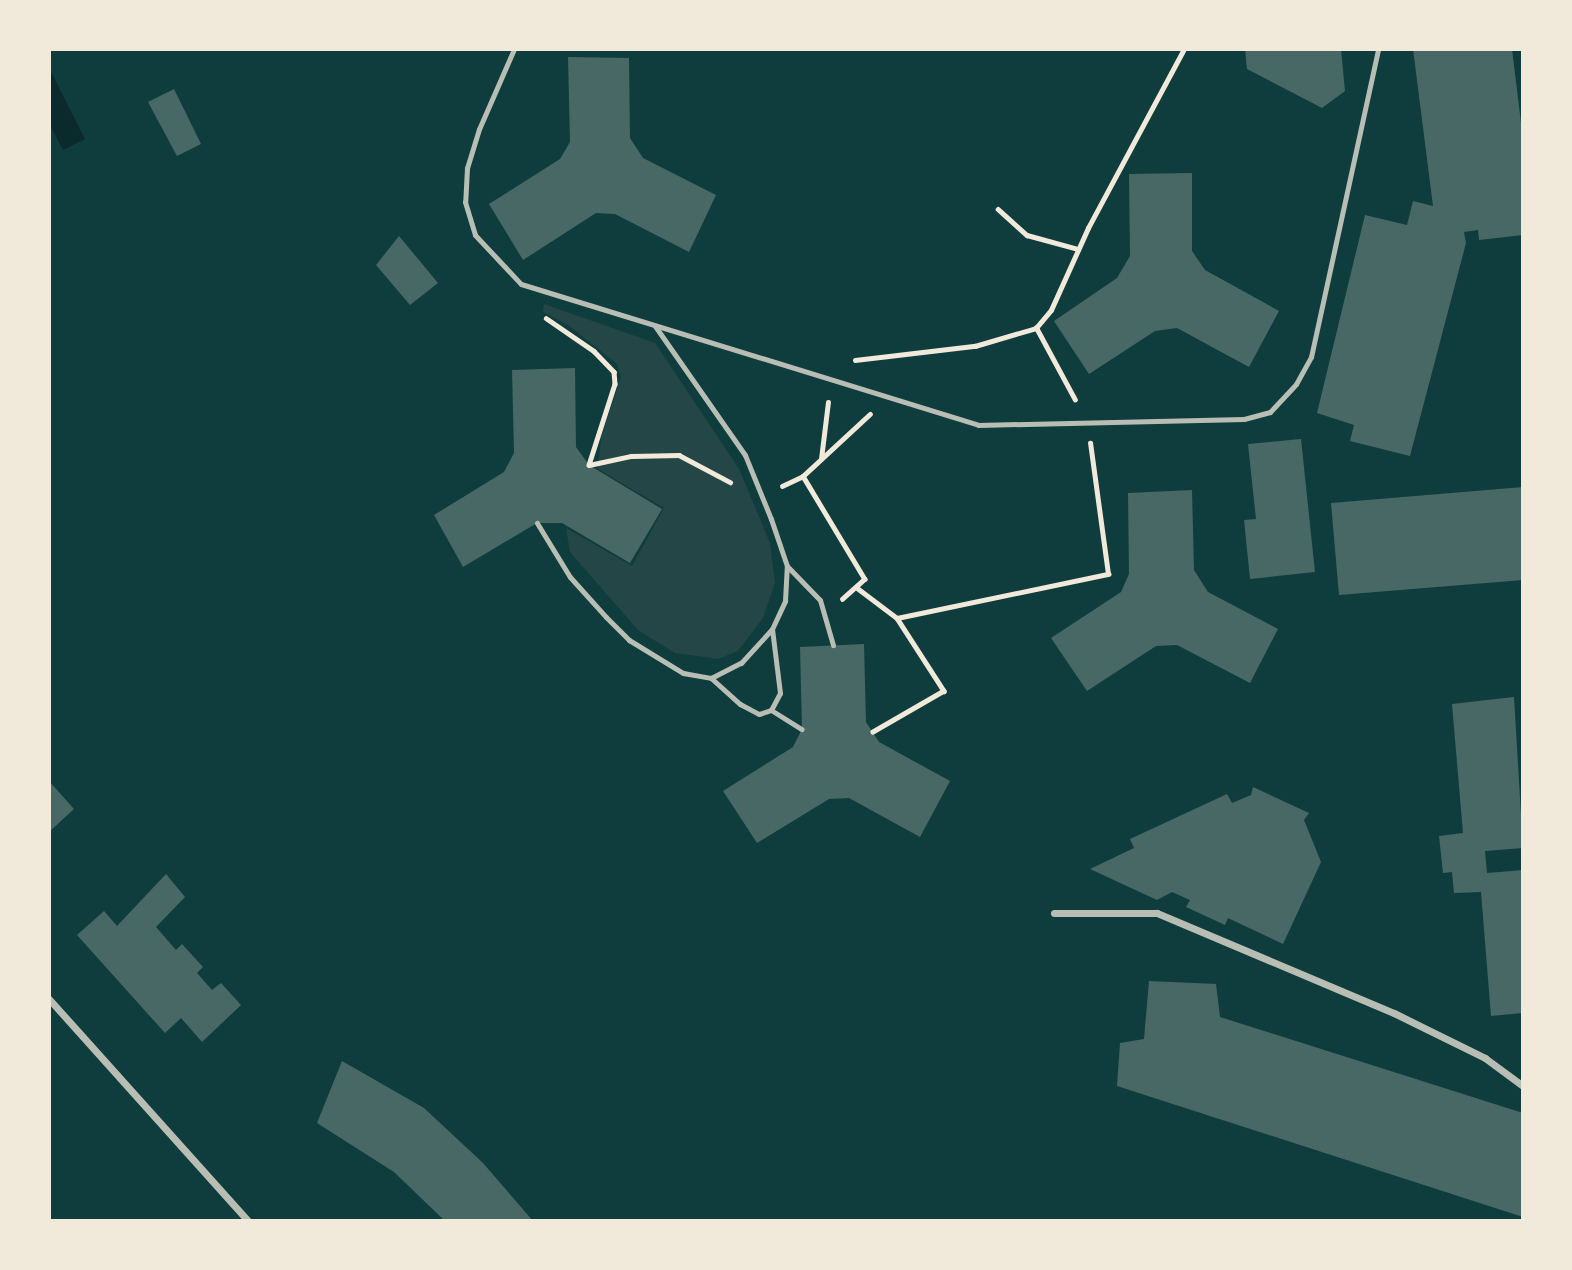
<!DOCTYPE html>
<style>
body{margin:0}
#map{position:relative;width:1572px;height:1270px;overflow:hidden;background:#0f3d3e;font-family:"Noto Sans",sans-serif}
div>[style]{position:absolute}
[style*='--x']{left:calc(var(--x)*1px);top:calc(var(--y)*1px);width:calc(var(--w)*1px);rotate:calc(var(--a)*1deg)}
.green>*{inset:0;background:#244646}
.water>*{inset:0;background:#0a2a2b}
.building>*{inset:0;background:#486865}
.path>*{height:4.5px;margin:-2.25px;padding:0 2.25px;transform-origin:2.25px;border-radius:2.25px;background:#f1e9da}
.service>*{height:5px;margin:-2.5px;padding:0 2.5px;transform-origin:2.5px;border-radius:2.5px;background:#b8beb3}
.minor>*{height:7px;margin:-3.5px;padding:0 3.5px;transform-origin:3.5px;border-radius:3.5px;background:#b8beb3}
span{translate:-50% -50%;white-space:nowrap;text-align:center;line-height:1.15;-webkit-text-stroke:7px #f1e9da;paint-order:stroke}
.frame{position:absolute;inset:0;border:51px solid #f1e9da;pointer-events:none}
</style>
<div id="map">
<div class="green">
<div style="clip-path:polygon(544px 304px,655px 343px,739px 469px,770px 543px,775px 583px,763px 618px,738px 651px,718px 659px,675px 653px,638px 630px,570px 552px,566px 528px,632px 566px,664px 508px,598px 469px,601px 438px,621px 377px,617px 364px,568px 325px,543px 312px)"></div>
</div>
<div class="water">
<div style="clip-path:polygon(49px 68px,85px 139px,63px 150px,49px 123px)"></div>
</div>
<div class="building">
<div style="clip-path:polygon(1245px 49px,1341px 49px,1345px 91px,1322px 108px,1247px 69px)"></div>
<div style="clip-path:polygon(1413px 49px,1512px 49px,1523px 139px,1523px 235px,1479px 240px,1478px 230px,1464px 232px,1466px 243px,1410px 456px,1350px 441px,1354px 425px,1317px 413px,1365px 215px,1407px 225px,1413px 201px,1433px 206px)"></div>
<div style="clip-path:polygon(568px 57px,629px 58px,630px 138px,643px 158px,716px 195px,689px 252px,615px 214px,596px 213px,523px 260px,489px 204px,560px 159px,570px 142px)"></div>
<div style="clip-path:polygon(174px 89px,201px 144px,177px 156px,148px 102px)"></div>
<div style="clip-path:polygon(1192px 173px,1192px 251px,1205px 270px,1279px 311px,1249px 367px,1177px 328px,1155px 331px,1089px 374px,1054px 321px,1117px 278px,1130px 256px,1129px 174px)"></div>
<div style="clip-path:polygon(399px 236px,438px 283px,410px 305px,376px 265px)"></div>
<div style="clip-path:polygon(575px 368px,576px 447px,589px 465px,662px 509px,630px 563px,562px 523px,537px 523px,463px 567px,434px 515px,504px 472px,514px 453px,512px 370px)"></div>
<div style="clip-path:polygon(1301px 439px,1315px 572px,1250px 579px,1244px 520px,1256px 519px,1248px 444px)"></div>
<div style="clip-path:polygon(1523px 487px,1523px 580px,1339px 595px,1331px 503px)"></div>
<div style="clip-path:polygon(1192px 490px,1194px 570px,1208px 592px,1278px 629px,1250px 683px,1177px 645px,1156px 646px,1087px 691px,1051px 638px,1121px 592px,1129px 574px,1128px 493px)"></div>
<div style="clip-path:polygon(864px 644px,866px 722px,879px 742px,950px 781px,920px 837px,849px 798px,829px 799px,757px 843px,723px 791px,793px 747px,802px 729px,800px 647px)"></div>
<div style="clip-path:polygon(1514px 697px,1523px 848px,1485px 851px,1487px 873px,1523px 870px,1523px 1013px,1491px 1016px,1481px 892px,1454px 893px,1452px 872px,1443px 873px,1439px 836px,1463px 833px,1452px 704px)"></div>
<div style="clip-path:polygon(49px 781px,74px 809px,49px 832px)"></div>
<div style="clip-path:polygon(1253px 787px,1309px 813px,1304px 820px,1321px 862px,1283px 944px,1228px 918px,1225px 925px,1186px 907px,1190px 900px,1172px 892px,1157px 900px,1090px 869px,1134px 848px,1130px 839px,1227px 794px,1232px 803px,1251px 795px)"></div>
<div style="clip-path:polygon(166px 874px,185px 897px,156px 927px,176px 950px,182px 944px,203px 967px,197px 973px,212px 990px,221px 983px,241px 1005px,202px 1042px,181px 1018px,165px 1033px,77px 935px,104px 911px,117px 926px)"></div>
<div style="clip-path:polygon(1149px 981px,1216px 984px,1220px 1017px,1523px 1113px,1523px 1217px,1117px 1086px,1120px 1043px,1144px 1039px)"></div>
<div style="clip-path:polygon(342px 1061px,424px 1108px,483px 1163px,533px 1221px,445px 1221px,394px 1172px,317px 1123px)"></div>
</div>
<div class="path">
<div style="--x:998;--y:209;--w:39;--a:42"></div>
<div style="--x:1027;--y:235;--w:53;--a:15.4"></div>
<div style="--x:546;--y:318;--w:58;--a:34.5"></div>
<div style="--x:594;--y:351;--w:29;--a:46"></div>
<div style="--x:614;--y:372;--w:12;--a:85"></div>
<div style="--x:615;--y:384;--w:85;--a:107.8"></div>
<div style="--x:855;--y:360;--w:121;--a:-6.7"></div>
<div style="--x:975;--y:346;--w:64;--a:-16.4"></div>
<div style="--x:1075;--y:400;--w:82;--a:-118.4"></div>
<div style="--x:1036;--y:328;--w:23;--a:-50"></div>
<div style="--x:1051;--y:310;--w:90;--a:-65.7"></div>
<div style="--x:1088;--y:228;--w:203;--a:-61.8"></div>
<div style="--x:821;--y:459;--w:57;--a:-83"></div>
<div style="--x:589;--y:465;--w:43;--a:-12.1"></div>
<div style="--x:631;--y:456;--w:48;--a:-1.2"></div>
<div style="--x:679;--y:455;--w:58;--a:27.9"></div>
<div style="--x:803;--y:476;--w:120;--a:59"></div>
<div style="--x:865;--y:579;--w:30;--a:138"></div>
<div style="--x:782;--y:486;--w:23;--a:-25"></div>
<div style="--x:803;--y:476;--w:91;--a:-42.8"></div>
<div style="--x:856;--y:587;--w:51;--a:37.1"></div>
<div style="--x:897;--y:618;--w:87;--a:57.2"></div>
<div style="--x:944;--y:691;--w:82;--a:150"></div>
<div style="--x:897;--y:618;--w:216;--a:-11.8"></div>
<div style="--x:1108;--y:574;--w:132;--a:-97.8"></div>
</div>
<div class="service">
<div style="--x:514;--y:49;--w:87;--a:113.6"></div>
<div style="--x:479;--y:129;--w:41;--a:107.1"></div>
<div style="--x:467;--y:168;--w:34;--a:93"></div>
<div style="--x:465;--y:202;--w:34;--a:73"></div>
<div style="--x:475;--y:235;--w:67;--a:46.8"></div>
<div style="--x:521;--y:284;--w:478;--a:17.1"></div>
<div style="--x:978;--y:425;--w:266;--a:-1.3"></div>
<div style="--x:1244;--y:419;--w:27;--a:-15"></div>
<div style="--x:1270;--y:412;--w:38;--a:-47"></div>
<div style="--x:1296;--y:384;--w:31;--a:-61"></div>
<div style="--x:1311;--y:357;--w:315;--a:-77.7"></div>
<div style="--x:537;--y:523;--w:63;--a:58.6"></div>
<div style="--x:570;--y:577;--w:54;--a:48"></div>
<div style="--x:606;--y:617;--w:33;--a:45"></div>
<div style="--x:629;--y:640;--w:63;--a:31.4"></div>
<div style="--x:683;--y:673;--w:28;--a:10"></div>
<div style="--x:711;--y:678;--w:34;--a:-27"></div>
<div style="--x:741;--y:663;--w:46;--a:-47.6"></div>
<div style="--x:772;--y:629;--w:31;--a:-65"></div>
<div style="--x:785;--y:601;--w:35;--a:-87"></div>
<div style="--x:787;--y:566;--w:50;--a:-108.8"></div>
<div style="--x:771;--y:519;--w:69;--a:-112.1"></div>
<div style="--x:745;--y:455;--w:157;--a:-124.9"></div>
<div style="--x:787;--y:566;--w:47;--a:45.9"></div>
<div style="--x:820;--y:600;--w:47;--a:73.9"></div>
<div style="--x:711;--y:678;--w:39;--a:42"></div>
<div style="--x:740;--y:704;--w:21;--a:28"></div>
<div style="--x:759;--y:714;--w:13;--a:-18"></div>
<div style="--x:771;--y:710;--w:19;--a:-62"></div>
<div style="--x:780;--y:693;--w:64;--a:-97.1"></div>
<div style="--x:771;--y:710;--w:36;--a:32"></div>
</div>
<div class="minor">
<div style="--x:1054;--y:913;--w:103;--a:0"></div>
<div style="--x:1157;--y:913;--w:257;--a:22.9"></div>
<div style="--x:1394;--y:1013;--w:102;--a:26.3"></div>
<div style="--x:1485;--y:1058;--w:47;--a:36.4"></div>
<div style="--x:49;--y:999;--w:298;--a:48.1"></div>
</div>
<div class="frame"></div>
</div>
